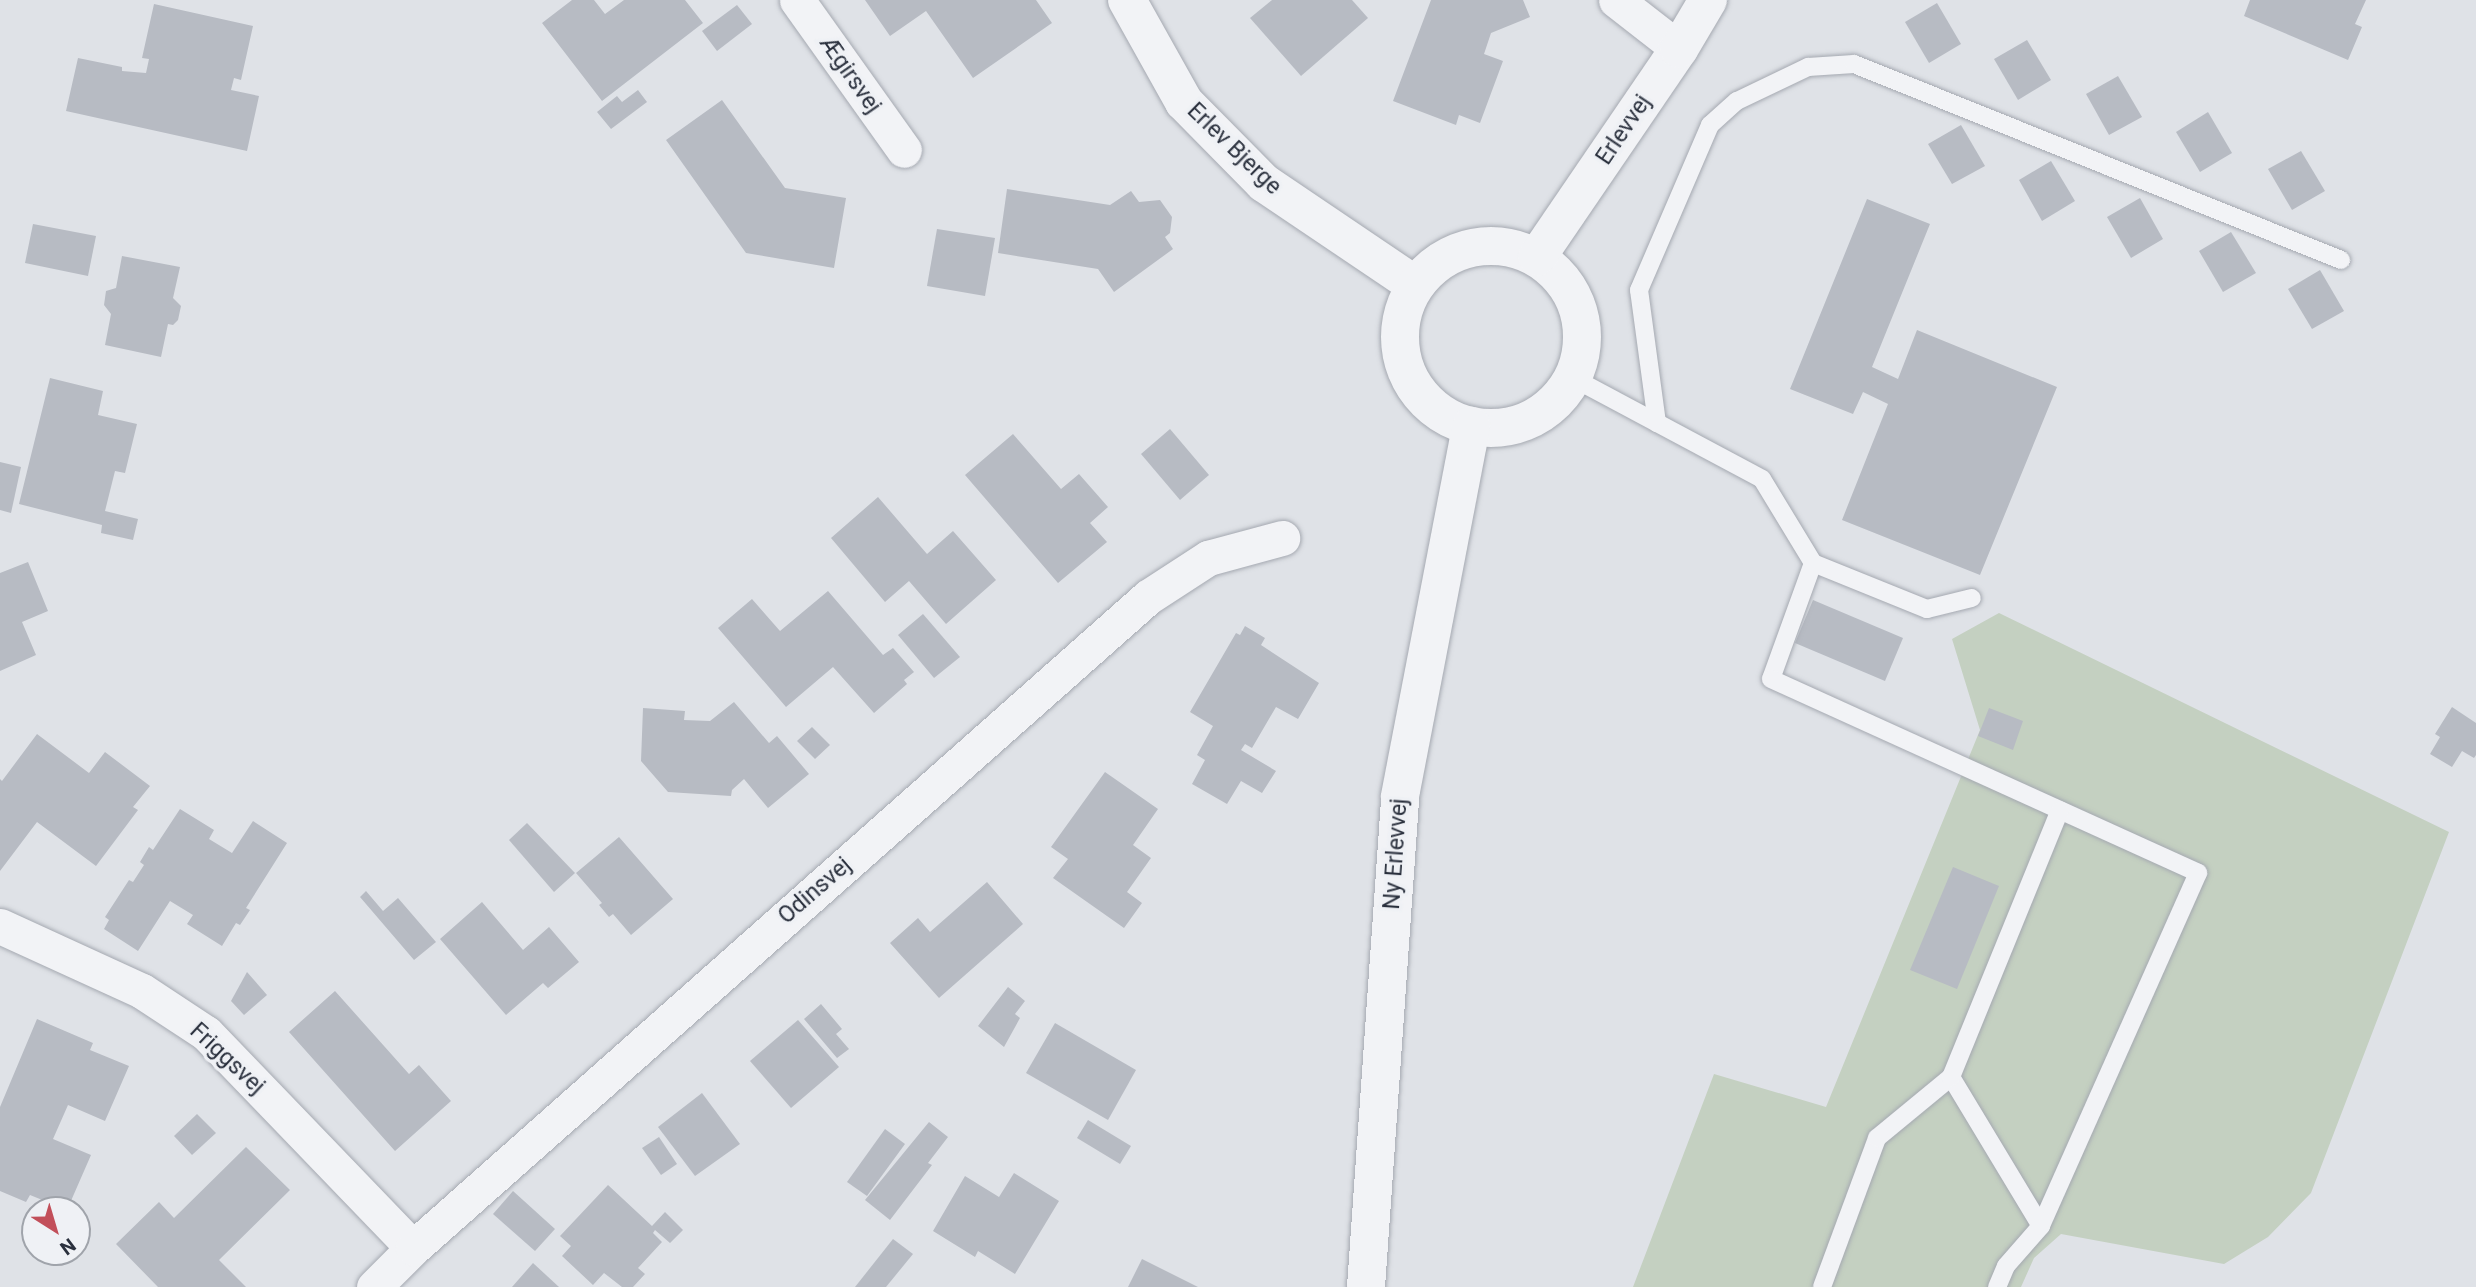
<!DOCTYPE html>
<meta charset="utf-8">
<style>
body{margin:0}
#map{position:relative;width:2476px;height:1287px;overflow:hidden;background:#dfe2e7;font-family:Roboto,sans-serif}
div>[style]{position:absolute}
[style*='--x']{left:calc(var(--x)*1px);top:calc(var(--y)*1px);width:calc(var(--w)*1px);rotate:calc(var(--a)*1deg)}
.green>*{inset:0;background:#c4d0c1}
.building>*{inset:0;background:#b7bbc3}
.roads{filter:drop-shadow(0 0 2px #a5a9b1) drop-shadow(0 0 2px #a5a9b1)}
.service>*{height:18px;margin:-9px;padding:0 9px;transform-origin:9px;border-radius:9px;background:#f2f3f6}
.minor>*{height:35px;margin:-17.5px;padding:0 17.5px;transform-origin:17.5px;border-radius:17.5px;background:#f2f3f6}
.tertiary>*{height:38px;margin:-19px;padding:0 19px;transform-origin:19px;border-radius:19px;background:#f2f3f6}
.tertiary>.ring{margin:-19px;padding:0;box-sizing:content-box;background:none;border:38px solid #f2f3f6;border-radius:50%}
span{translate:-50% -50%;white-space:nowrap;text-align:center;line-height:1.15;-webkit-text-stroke:7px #eff1f5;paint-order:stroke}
.street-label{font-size:23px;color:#2a303d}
.north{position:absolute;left:21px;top:1196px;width:70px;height:70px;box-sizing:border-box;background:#eff1f5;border:2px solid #a0a4ab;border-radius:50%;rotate:143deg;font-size:19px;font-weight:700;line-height:28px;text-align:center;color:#2a303d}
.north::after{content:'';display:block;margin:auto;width:24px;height:32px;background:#c24f5a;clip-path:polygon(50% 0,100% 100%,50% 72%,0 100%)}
</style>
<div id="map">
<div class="green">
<div style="clip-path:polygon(1999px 613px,2449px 832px,2311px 1193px,2268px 1237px,2224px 1264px,2061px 1234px,2034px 1258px,2021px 1287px,1633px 1287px,1714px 1074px,1826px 1107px,1980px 730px,1952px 639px)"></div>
</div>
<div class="building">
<div style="clip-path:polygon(572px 0,594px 0,605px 14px,624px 0,685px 0,703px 23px,602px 101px,542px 23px)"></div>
<div style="clip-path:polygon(865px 0,1036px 0,1052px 23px,973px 78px,926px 11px,890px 36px)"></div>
<div style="clip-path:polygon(1272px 0,1352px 0,1368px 18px,1301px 76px,1250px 18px)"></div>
<div style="clip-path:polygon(1431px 0,1523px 0,1530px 17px,1491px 33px,1484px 54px,1503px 61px,1480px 123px,1459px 115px,1456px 125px,1393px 101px)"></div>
<div style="clip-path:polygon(2250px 0,2366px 0,2355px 24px,2362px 27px,2348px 60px,2244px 16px)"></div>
<div style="clip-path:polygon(1937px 3px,1961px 44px,1929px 63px,1905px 22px)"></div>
<div style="clip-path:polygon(154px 4px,253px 26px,241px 80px,234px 78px,231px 90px,259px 96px,247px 151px,66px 111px,78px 58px,122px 67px,122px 71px,146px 73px,149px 59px,142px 58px)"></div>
<div style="clip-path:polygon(737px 5px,752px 24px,717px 51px,702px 31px)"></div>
<div style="clip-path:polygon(2027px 40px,2051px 80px,2018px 100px,1994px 59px)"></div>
<div style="clip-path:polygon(2118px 76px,2142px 117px,2109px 135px,2086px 94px)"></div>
<div style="clip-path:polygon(638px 90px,647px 102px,611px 129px,597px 112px,617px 96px,622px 102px)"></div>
<div style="clip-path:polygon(722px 100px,785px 188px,846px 198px,834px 268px,746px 253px,666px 140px)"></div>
<div style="clip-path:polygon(2208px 112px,2232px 153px,2200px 172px,2176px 132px)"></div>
<div style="clip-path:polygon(1961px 125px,1985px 166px,1952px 184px,1928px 144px)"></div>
<div style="clip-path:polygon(2301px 151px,2325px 191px,2292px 210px,2268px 169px)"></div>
<div style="clip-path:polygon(2051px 161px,2075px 201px,2042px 221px,2019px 180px)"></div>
<div style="clip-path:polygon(1007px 189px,1110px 205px,1131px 191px,1139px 202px,1160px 200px,1172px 217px,1170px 233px,1165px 237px,1173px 249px,1114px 292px,1098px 269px,998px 253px)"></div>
<div style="clip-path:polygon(2140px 198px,2163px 239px,2131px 258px,2107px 217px)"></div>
<div style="clip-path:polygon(1867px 199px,1930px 224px,1872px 367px,1898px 379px,1917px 330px,2057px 387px,1980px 575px,1842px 520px,1888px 404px,1863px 392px,1853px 414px,1790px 389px)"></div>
<div style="clip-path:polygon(33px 224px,96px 236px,88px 276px,25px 263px)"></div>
<div style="clip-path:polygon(937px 229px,995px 238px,985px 296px,927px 286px)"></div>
<div style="clip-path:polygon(2231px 232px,2256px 273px,2223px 292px,2199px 251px)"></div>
<div style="clip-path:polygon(122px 256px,180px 267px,173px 298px,181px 306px,178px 320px,173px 325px,168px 324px,161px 357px,105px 345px,111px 314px,104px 305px,106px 291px,116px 288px)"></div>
<div style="clip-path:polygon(2320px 270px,2344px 311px,2312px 329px,2288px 289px)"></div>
<div style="clip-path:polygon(50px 378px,103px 391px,98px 415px,137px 424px,125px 473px,115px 471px,105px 511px,138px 519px,133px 540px,101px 533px,102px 525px,19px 504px)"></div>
<div style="clip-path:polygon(1170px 429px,1209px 475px,1180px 500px,1141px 454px)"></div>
<div style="clip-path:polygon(1013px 434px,1061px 489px,1079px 474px,1108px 507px,1090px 523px,1107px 542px,1058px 583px,965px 475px)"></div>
<div style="clip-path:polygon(0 462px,21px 467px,11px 513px,0 510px)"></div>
<div style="clip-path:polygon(878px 497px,927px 554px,953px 531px,996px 580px,946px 624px,909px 581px,885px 602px,831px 538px)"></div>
<div style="clip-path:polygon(28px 562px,48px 611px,22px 622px,36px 655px,0 671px,0 573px)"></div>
<div style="clip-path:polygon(828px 591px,883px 655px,893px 648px,914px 672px,904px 680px,907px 684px,874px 713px,833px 667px,786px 707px,718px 628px,752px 599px,780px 631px)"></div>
<div style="clip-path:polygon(1813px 600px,1903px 638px,1885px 681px,1795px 643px)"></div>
<div style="clip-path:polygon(923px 614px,960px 657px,934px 678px,898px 635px)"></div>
<div style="clip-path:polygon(1245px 626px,1265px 638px,1261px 645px,1319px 683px,1298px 719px,1276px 707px,1252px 748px,1245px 744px,1241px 750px,1276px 771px,1262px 793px,1241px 781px,1227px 804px,1192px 784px,1205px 760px,1197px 755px,1213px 726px,1190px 712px,1236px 633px,1240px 635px)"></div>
<div style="clip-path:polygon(734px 702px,769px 743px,777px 736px,809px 774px,768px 808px,744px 779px,732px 790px,731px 796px,668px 792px,641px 761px,643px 708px,685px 711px,684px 720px,710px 721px)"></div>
<div style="clip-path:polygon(2452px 707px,2476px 723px,2476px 755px,2474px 758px,2462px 751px,2452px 767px,2430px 754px,2440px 737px,2435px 734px)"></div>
<div style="clip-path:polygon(1989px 708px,2023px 721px,2013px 750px,1978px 736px)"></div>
<div style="clip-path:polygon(812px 727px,830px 745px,815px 759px,797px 741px)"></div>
<div style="clip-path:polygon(37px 734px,89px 773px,105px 752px,150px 786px,133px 807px,138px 810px,96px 866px,37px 822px,0 871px,0 779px,2px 781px)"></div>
<div style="clip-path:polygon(1105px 772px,1158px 809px,1133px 845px,1151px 858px,1127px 892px,1142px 903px,1124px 928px,1053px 878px,1068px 859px,1051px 847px)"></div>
<div style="clip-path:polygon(180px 809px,214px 830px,209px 839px,232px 853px,253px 821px,287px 843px,246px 908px,250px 910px,240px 925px,236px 923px,222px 946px,187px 924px,193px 915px,170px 901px,138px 951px,104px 929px,109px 920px,105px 917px,129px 880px,133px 882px,144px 865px,140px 862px,149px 847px,153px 850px)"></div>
<div style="clip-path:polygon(527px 823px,575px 873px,554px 892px,509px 840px)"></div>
<div style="clip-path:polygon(619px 837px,673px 899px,631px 935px,613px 914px,609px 917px,599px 905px,602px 903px,576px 873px)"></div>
<div style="clip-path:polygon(1953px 867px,1999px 886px,1957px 989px,1910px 970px)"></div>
<div style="clip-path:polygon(987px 882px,1023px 924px,939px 998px,890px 943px,918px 918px,930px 932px)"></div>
<div style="clip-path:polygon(366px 891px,383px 911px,398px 898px,436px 942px,414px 960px,360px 897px)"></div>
<div style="clip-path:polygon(482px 902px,523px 950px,549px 927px,579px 962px,548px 988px,543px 983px,506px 1015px,440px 939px)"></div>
<div style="clip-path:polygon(247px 972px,267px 995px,244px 1015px,231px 1001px)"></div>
<div style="clip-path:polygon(1008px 987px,1025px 1001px,1015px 1014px,1020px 1018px,1004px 1047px,978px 1026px)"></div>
<div style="clip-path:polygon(335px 991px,409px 1074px,419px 1065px,451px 1101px,395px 1151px,289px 1032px)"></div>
<div style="clip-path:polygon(821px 1004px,842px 1029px,836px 1034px,849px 1049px,837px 1058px,804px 1019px)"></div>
<div style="clip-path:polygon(37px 1019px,93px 1043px,90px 1050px,129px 1066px,105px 1121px,68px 1105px,53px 1139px,91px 1155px,67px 1210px,30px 1195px,26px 1202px,0 1191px,0 1107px)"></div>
<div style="clip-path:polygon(798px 1020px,839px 1067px,791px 1108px,750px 1061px)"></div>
<div style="clip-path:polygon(1055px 1023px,1136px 1070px,1108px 1120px,1026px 1073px)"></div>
<div style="clip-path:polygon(702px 1093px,740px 1144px,695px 1176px,658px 1127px)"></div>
<div style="clip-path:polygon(197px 1114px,216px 1133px,192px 1155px,174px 1136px)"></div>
<div style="clip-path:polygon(1088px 1120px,1131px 1146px,1120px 1164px,1077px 1138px)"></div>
<div style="clip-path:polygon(929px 1122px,948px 1137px,928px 1163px,932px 1165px,890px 1220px,865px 1200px)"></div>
<div style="clip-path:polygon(885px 1129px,905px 1144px,867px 1196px,847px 1182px)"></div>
<div style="clip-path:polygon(659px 1137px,677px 1164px,661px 1175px,642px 1148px)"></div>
<div style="clip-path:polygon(246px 1147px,290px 1190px,219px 1260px,246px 1287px,158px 1287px,116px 1244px,159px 1202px,174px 1218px)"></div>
<div style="clip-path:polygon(1014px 1173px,1059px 1201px,1015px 1274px,978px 1251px,975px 1257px,933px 1231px,965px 1176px,999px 1197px)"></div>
<div style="clip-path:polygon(608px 1185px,652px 1226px,665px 1212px,683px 1230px,670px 1243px,655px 1230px,653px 1233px,662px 1242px,638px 1268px,645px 1274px,633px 1287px,622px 1287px,604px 1273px,593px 1285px,562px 1256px,571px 1246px,560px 1236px)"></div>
<div style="clip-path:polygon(513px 1191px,555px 1229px,535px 1251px,493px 1214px)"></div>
<div style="clip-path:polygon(893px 1239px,913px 1254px,886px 1287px,855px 1287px)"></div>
<div style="clip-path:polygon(1142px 1259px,1198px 1287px,1128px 1287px)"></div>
<div style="clip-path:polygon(533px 1263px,559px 1287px,512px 1287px)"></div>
</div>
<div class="roads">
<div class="service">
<div style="--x:1573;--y:378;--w:214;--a:28.1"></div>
<div style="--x:1762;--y:479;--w:98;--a:58.7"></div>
<div style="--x:1813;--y:563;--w:123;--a:109.9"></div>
<div style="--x:1771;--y:679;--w:469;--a:24.4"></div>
<div style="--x:2198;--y:873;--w:386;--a:114"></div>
<div style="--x:2041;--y:1226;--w:53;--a:131.2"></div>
<div style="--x:2006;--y:1266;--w:23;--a:113"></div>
<div style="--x:1657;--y:423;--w:134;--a:-97.7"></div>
<div style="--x:1639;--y:290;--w:180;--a:-66.7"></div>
<div style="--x:1710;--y:125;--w:36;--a:-42"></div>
<div style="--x:1737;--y:101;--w:79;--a:-25.6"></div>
<div style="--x:1808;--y:67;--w:46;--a:-3.7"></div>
<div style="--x:1854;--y:64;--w:525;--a:21.92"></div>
<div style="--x:1813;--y:563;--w:123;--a:22"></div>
<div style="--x:1927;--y:609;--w:46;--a:-13.7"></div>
<div style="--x:1951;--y:1077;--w:174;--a:58.9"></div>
<div style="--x:1822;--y:1287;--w:159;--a:-69.7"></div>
<div style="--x:1877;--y:1138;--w:96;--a:-39.5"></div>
<div style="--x:1951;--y:1077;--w:288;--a:-67.8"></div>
</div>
<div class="minor">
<div style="--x:797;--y:0;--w:184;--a:54.5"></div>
<div style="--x:1616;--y:0;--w:80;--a:37.9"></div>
<div style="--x:0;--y:926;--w:156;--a:24.6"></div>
<div style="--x:142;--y:991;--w:77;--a:33.3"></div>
<div style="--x:206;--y:1033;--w:298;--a:46.1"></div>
<div style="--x:374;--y:1287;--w:55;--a:-45"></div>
<div style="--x:413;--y:1248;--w:982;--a:-41.53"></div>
<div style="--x:1148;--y:597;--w:72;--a:-33"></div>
<div style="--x:1208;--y:558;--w:77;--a:-15.1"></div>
</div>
<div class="tertiary">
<div style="--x:1127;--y:0;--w:117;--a:60.8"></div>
<div style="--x:1184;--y:102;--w:114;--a:45.4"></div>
<div style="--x:1264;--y:183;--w:182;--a:34"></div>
<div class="ring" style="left:1400px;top:246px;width:144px;height:144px"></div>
<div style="--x:1537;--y:257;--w:252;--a:-55.7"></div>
<div style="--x:1679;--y:49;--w:57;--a:-59.4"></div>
<div style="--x:1366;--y:1287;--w:492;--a:-86"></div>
<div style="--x:1400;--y:796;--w:377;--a:-79.1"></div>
</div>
</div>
<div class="street-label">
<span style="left:850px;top:75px;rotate:55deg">Ægirsvej</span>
<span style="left:1624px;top:130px;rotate:-56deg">Erlevvej</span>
<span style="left:1234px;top:149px;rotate:44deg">Erlev Bjerge</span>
<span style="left:1396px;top:854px;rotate:-86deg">Ny Erlevvej</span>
<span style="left:815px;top:891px;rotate:-41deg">Odinsvej</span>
<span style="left:227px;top:1059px;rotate:43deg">Friggsvej</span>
</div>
<div class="north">N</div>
</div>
